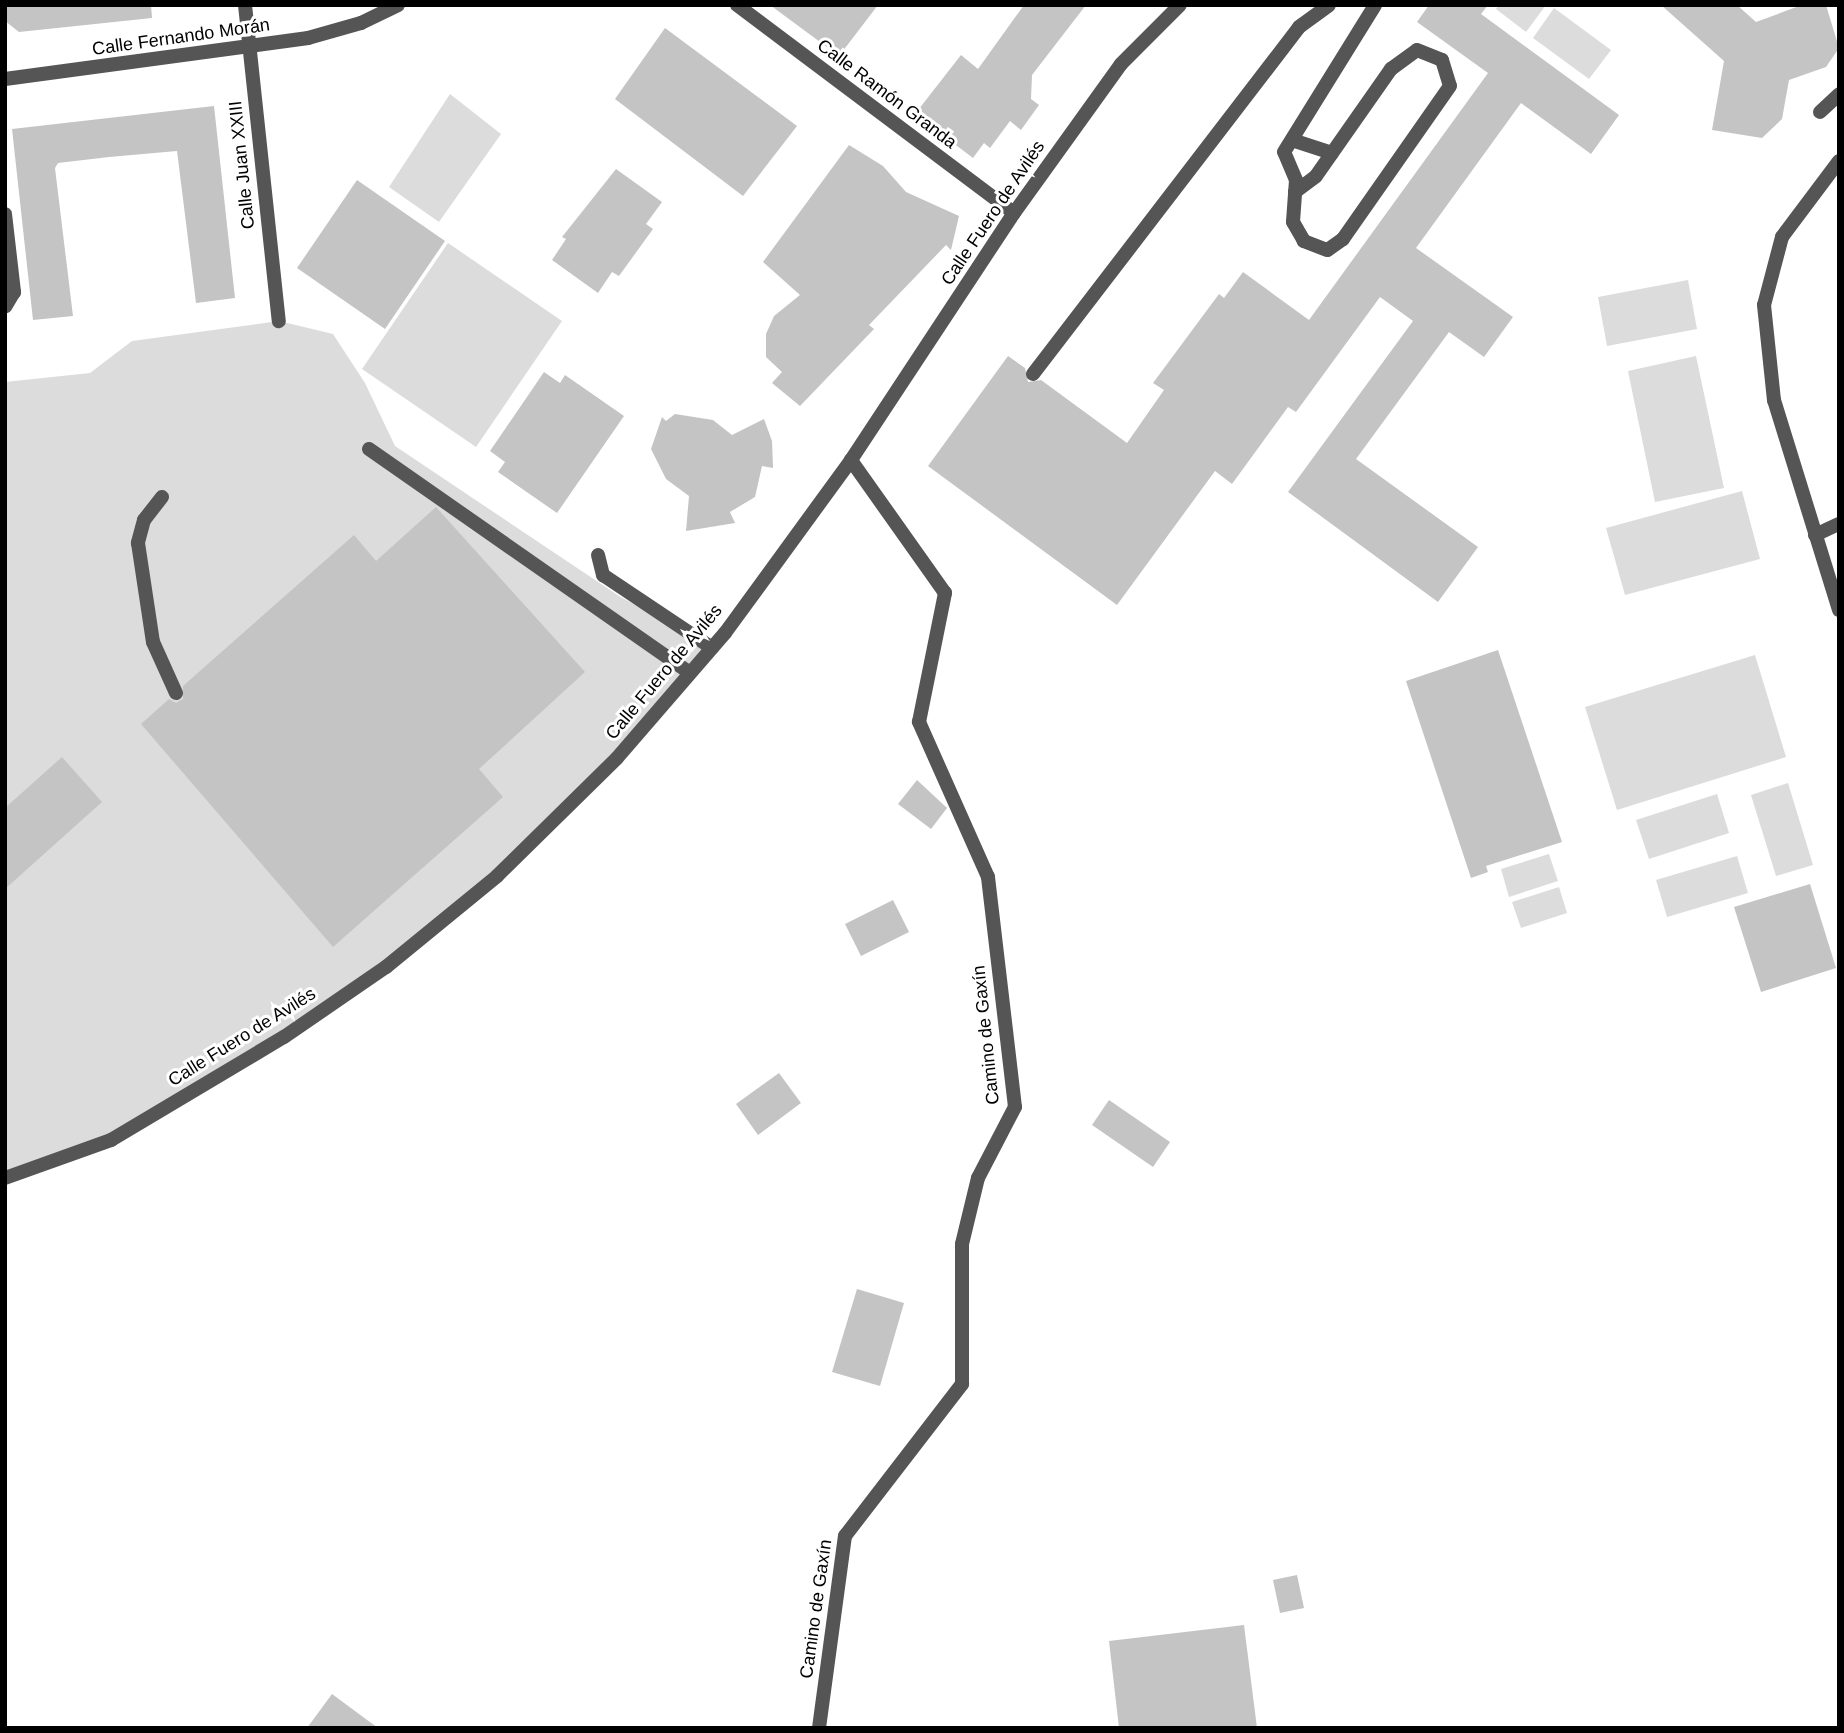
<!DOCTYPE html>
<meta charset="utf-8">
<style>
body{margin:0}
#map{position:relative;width:1844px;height:1733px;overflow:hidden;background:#fff;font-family:Arial,sans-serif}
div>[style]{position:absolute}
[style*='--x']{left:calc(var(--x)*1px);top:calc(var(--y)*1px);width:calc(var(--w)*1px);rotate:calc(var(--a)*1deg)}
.green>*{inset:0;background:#dcdcdc}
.building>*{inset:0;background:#c4c4c4}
.service>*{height:14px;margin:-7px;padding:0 7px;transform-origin:7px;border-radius:7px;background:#555}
.minor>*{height:14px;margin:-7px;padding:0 7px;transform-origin:7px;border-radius:7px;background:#555}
span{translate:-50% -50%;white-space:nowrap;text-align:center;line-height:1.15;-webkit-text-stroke:6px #fff;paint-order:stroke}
.street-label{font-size:18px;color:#000}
.frame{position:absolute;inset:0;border:7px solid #000;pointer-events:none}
</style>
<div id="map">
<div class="green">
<div style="clip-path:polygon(1499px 5px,1546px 5px,1526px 32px,1496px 9px)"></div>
<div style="clip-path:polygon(1554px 8px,1611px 50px,1589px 79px,1533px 38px)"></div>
<div style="clip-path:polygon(450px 94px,501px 134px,439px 222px,389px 187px)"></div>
<div style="clip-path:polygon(448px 243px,562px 321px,476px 447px,362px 369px)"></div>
<div style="clip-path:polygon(1688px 280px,1697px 329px,1607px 346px,1598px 297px)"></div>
<div style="clip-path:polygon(279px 321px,333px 334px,365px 383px,395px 446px,619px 596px,712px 648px,497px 876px,386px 967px,111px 1140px,5px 1178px,5px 382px,90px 373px,132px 341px)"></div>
<div style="clip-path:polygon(1696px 356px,1724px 488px,1655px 502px,1628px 371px)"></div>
<div style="clip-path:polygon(1742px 491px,1760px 559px,1625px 595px,1606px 528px)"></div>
<div style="clip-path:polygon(1755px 655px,1786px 757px,1617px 810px,1585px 707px)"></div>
<div style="clip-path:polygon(1788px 783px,1813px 865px,1776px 876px,1751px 795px)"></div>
<div style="clip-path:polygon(1717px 794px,1729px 833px,1649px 859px,1636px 820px)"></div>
<div style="clip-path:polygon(1549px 854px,1558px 881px,1509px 897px,1501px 869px)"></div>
<div style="clip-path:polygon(1737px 856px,1748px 893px,1667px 917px,1656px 880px)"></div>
<div style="clip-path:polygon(1559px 887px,1567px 913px,1521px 928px,1512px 902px)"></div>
</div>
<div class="building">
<div style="clip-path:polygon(5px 5px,151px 5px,152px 18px,19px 32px,5px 21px)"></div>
<div style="clip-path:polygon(770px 5px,878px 5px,839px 56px)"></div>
<div style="clip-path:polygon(1024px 5px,1086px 5px,1032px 75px,1031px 99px,1039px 105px,1021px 130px,1010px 121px,990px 148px,984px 143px,973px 158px,915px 114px,961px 55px,978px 69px)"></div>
<div style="clip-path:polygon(1429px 5px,1488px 5px,1481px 14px,1619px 115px,1591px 154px,1521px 103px,1416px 248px,1513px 317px,1484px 357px,1449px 332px,1356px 459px,1478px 547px,1438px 602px,1288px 492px,1413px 321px,1380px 297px,1296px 412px,1288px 407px,1232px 484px,1215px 471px,1117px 605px,928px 466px,1008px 356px,1025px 368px,1028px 382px,1041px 380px,1127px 443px,1164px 390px,1153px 383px,1219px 294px,1224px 298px,1243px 272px,1309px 320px,1488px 73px,1417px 22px)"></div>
<div style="clip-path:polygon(1661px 5px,1737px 5px,1756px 22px,1802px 5px,1826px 5px,1839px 48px,1826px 67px,1789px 80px,1782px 119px,1762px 138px,1712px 130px,1724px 61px)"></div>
<div style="clip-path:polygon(665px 28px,797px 126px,743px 196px,615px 99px)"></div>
<div style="clip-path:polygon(214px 106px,235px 298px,196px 303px,177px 151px,109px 157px,58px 163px,55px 168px,73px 316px,33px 320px,12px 129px)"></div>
<div style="clip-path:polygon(849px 145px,883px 166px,906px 192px,959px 216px,951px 250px,946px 245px,869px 325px,874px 329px,800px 406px,772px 383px,782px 372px,766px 357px,766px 334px,774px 316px,800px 295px,763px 262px)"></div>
<div style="clip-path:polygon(616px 169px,662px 202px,646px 224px,653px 229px,619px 276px,612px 272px,598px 293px,552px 260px,566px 239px,562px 237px)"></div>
<div style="clip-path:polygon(357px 180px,445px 241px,385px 329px,297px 268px)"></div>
<div style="clip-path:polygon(544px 372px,560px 383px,565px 375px,624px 416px,557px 513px,498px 472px,505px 462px,490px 451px)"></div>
<div style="clip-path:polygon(675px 414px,713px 420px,732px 435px,764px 419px,772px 441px,773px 468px,762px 466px,755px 497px,730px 512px,735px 523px,686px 531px,689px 496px,666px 479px,651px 449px,662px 417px,666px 421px)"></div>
<div style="clip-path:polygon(436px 507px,585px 672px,479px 769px,503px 797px,333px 947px,141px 724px,169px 699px,176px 703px,183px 699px,183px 686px,354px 535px,376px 561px)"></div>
<div style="clip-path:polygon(1498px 650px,1562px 842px,1486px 866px,1488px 872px,1471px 878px,1406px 681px)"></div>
<div style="clip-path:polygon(62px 757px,102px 802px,5px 889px,5px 808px)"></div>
<div style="clip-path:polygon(917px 780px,947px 808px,931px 829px,898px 804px)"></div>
<div style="clip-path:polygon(1810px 884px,1836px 968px,1761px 992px,1734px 907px)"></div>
<div style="clip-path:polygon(893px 900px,909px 932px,861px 956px,845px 924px)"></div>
<div style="clip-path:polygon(779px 1073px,801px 1103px,758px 1135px,736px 1104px)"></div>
<div style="clip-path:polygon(1109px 1100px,1170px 1142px,1153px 1167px,1092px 1125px)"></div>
<div style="clip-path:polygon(857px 1289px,904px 1303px,880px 1386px,832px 1372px)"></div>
<div style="clip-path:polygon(1297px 1575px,1304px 1608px,1280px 1613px,1273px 1580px)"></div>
<div style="clip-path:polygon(1244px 1625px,1257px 1728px,1119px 1728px,1109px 1641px)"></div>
<div style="clip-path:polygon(332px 1694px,378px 1728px,307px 1728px)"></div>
</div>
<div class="service">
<div style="--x:1820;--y:112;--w:26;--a:-43"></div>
<div style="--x:1292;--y:140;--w:42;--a:18"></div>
<div style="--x:1839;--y:161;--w:95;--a:126.9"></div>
<div style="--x:1782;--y:237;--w:70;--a:104.8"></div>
<div style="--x:1764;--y:305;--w:96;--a:84"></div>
<div style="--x:1774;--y:400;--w:220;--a:72.8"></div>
<div style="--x:1295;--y:192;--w:26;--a:-37"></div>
<div style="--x:1316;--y:176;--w:131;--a:-55"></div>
<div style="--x:1391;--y:69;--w:32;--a:-36"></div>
<div style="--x:1417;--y:50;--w:27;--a:22"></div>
<div style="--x:1442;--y:60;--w:27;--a:73"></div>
<div style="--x:1450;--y:86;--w:187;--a:125"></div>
<div style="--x:1343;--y:239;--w:19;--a:145"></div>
<div style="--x:1327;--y:250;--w:25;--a:-159"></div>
<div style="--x:1304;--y:241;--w:22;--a:-120"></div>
<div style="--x:1293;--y:222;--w:42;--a:-85.9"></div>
<div style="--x:1296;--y:180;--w:30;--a:-113"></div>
<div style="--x:1284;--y:152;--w:173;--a:-58.2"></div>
<div style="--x:1033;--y:374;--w:437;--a:-52.5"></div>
<div style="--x:1299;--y:27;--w:37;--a:-36"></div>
<div style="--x:369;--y:449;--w:391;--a:34.9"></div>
<div style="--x:162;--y:497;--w:29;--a:128"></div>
<div style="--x:144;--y:520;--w:24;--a:105"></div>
<div style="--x:138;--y:543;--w:100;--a:81.4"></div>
<div style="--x:153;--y:642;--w:56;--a:65.7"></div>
<div style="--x:598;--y:555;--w:21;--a:76"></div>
<div style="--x:603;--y:575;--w:131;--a:33.8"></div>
</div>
<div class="minor">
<div style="--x:245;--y:5;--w:318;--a:83.9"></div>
<div style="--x:737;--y:5;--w:346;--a:36.9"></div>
<div style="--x:5;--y:79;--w:306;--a:-7.7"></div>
<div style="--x:308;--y:38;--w:55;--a:-15.8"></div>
<div style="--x:361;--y:23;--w:41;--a:-25.9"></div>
<div style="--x:5;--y:214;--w:79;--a:83.4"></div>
<div style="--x:14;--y:292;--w:17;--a:121"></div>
<div style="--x:1815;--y:535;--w:26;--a:-25"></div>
<div style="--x:5;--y:1178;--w:113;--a:-19.7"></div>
<div style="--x:111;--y:1140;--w:201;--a:-30.8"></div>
<div style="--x:284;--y:1037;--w:124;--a:-34.5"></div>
<div style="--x:386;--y:967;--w:144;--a:-39.3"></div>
<div style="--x:497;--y:876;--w:168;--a:-44.5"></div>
<div style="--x:617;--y:758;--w:165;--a:-49.2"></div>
<div style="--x:725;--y:633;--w:214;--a:-53.9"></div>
<div style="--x:851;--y:460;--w:296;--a:-56.6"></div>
<div style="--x:1014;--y:213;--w:183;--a:-54.3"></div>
<div style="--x:1121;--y:64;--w:83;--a:-45"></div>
<div style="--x:819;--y:1728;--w:194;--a:-82.3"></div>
<div style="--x:845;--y:1536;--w:192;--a:-52.4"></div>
<div style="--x:962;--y:1384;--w:140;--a:-90"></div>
<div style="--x:962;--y:1244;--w:68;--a:-76.4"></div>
<div style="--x:978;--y:1178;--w:80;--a:-62.5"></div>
<div style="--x:1015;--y:1107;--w:232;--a:-96.7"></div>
<div style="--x:988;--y:877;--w:170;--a:-114"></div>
<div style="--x:919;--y:722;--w:132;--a:-78.6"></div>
<div style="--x:945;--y:593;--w:163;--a:-125.3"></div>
</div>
<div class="street-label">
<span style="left:181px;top:37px;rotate:-8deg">Calle Fernando Morán</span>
<span style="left:887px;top:94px;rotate:37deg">Calle Ramón Granda</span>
<span style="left:242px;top:165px;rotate:-96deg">Calle Juan XXIII</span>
<span style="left:993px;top:213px;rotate:-56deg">Calle Fuero de Avilés</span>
<span style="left:664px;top:672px;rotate:-50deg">Calle Fuero de Avilés</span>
<span style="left:986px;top:1035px;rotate:-96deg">Camino de Gaxín</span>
<span style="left:242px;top:1037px;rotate:-32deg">Calle Fuero de Avilés</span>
<span style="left:816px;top:1609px;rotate:-82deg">Camino de Gaxín</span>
</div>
<div class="frame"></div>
</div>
